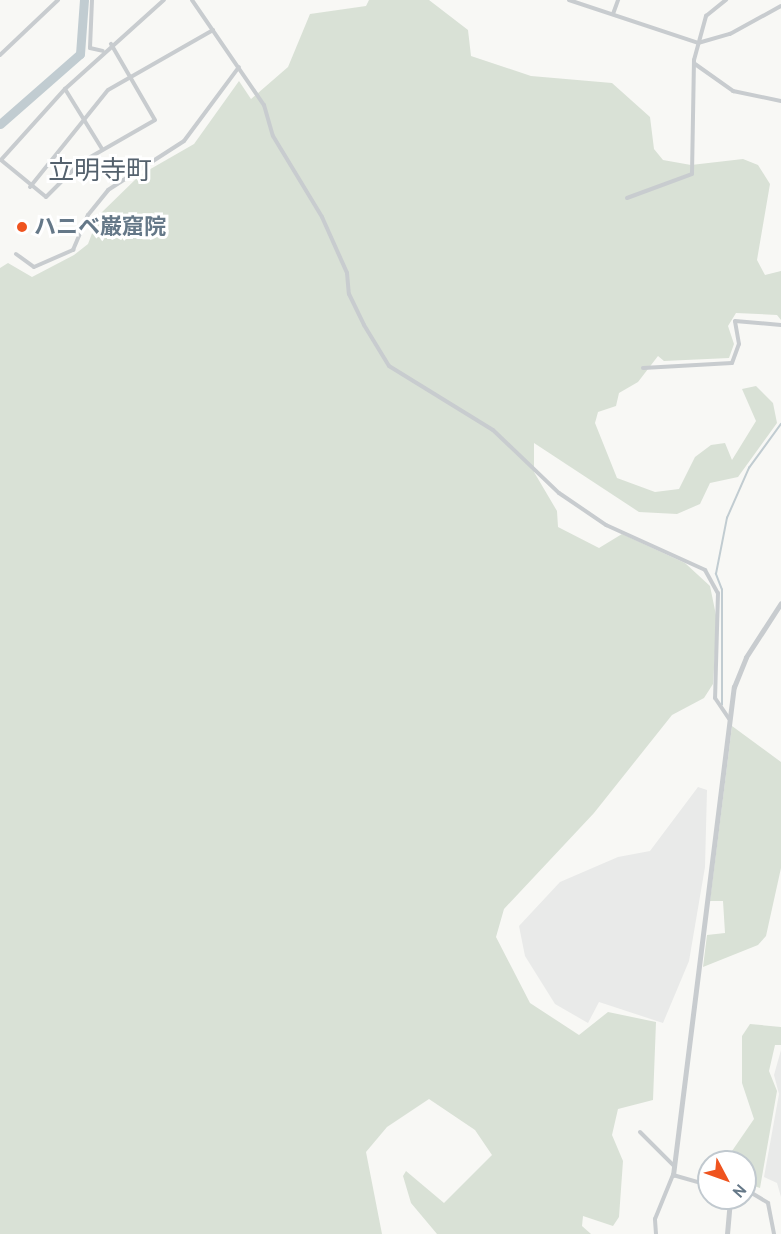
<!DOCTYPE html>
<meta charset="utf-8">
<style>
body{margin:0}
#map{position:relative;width:781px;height:1234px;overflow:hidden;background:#f8f8f5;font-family:Cabin,"Noto Sans JP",sans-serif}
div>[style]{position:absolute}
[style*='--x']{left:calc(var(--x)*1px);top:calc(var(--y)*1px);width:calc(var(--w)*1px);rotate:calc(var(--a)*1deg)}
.built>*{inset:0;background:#e9eae9}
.green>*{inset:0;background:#d9e1d6}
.stream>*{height:1.5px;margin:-0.75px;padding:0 0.75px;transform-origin:0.75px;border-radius:0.75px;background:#c1ccd1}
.river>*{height:9px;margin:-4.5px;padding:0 4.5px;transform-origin:4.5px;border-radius:4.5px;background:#c1ccd1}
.minor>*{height:4px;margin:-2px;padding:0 2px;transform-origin:2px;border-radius:2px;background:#c8cccf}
.tertiary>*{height:5px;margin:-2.5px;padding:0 2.5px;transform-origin:2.5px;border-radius:2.5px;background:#c8cccf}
.dots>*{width:16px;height:16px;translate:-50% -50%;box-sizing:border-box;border:3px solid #fff;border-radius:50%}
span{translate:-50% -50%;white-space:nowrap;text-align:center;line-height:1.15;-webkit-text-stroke:6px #fff;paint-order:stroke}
.poi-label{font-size:22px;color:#657888;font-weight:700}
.left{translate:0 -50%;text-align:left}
.quarter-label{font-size:26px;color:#54616d}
.north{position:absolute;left:697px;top:1150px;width:60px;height:60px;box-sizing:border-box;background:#fff;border:2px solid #c1c9cf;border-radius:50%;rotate:131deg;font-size:16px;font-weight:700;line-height:24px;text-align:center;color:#657888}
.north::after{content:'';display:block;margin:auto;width:21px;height:27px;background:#ef541f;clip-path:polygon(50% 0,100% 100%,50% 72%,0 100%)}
</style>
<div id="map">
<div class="built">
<div style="clip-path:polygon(698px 787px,707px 790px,705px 867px,689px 961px,663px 1023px,599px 1002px,588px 1023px,555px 1004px,525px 956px,519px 926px,560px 882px,618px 857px,650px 851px)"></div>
<div style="clip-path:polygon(781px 1050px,781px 1197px,777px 1183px,764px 1177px,779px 1094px,774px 1075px)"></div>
</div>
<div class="green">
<div style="clip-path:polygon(369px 0,429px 0,468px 30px,471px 56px,531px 76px,612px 83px,650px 117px,654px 149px,663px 160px,691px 165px,743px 159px,758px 165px,770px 184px,757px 260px,765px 275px,781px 271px,781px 320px,777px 315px,736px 313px,728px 326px,734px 344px,729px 358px,664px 361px,658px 356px,638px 382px,619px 393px,616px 406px,598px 412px,595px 423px,617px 478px,655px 492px,679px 489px,695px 457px,711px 445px,725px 443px,732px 460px,756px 421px,742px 389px,756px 386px,773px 403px,777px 423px,738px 477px,710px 483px,700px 504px,677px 514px,639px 512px,534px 443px,534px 472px,557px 511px,558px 527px,599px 548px,622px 534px,685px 563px,710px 586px,717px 620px,713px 684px,704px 698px,672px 715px,594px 813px,504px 909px,496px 937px,530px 1003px,579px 1035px,608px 1012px,656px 1022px,653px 1100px,618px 1109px,612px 1135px,623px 1161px,619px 1217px,613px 1226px,583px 1216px,582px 1226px,591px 1234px,437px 1234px,411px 1203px,403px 1176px,406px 1171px,444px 1203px,492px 1155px,475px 1130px,429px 1099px,387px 1127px,366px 1152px,382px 1234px,0 1234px,0 268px,8px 263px,32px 277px,74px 255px,88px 244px,99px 215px,140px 175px,194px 144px,239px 81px,251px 99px,288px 67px,310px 14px,366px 6px)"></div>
<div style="clip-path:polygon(732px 726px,781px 762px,781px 868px,766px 936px,758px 945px,703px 967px,707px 935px,725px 933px,723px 901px,710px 901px)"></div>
<div style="clip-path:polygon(750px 1024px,781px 1027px,781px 1045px,775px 1045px,769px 1071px,777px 1091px,760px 1188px,745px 1183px,745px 1162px,735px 1162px,732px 1151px,754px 1119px,742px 1083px,742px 1036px)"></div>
</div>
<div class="stream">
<div style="--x:722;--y:705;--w:115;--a:-90"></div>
<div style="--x:722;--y:590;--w:17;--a:-111"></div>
<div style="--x:716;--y:574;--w:57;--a:-78.9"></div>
<div style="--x:727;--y:518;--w:55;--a:-66.3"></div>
<div style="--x:749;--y:468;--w:54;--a:-54"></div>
</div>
<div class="river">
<div style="--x:0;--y:124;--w:106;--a:-41.2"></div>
<div style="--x:80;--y:54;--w:54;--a:-85.8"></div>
</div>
<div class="minor">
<div style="--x:92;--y:0;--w:48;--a:92.4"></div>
<div style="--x:90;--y:48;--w:13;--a:13"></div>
<div style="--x:192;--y:0;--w:127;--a:55.6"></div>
<div style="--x:264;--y:105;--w:32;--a:74"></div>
<div style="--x:273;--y:136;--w:95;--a:58.8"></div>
<div style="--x:322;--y:217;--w:61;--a:65.9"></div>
<div style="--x:347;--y:273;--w:21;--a:85"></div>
<div style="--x:349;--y:294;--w:34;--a:64"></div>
<div style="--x:364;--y:325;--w:48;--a:58.6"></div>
<div style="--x:389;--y:366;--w:122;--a:31.6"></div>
<div style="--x:493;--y:430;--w:91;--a:43.7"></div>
<div style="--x:559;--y:493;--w:57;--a:34.2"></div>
<div style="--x:606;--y:525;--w:109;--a:24.4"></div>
<div style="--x:705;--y:570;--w:26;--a:61"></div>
<div style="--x:718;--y:593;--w:105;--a:91.6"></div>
<div style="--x:715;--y:698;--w:25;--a:56"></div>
<div style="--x:569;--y:0;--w:136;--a:18.4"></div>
<div style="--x:698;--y:43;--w:33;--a:-16"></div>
<div style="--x:730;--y:34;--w:58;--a:-28.8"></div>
<div style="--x:613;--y:14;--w:15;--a:-70"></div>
<div style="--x:0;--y:55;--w:80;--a:-43.5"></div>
<div style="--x:695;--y:64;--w:47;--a:35.4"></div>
<div style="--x:733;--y:91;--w:49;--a:11.8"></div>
<div style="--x:65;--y:89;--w:70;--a:58.3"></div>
<div style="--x:1;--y:160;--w:58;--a:39.4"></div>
<div style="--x:46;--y:197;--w:48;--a:-45"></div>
<div style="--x:80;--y:163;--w:86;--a:-29.8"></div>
<div style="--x:155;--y:120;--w:88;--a:-120.1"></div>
<div style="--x:1;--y:160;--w:96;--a:-48"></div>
<div style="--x:65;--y:89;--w:133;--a:-42"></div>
<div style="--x:30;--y:187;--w:124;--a:-51.2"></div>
<div style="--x:108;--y:90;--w:121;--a:-29.7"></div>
<div style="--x:627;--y:198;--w:69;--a:-20.3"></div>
<div style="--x:692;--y:174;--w:114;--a:-89"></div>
<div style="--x:694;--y:60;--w:46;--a:-74.7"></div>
<div style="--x:706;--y:16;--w:26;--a:-39"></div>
<div style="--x:16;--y:254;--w:22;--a:36"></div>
<div style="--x:34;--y:267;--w:43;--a:-23.6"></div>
<div style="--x:73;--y:250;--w:38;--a:-67"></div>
<div style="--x:88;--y:215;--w:32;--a:-51"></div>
<div style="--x:108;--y:190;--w:90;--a:-32.8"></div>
<div style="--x:184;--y:141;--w:92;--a:-53.4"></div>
<div style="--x:643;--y:368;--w:89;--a:-3.2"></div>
<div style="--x:732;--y:363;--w:20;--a:-70"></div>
<div style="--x:739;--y:344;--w:23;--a:-100"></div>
<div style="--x:735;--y:321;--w:46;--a:5"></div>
<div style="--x:640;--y:1132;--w:48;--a:45"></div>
<div style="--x:745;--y:1189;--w:27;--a:31"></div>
<div style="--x:768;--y:1203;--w:32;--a:79"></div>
<div style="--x:656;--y:1234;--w:15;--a:-94"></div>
<div style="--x:655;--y:1219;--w:48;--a:-67.8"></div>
<div style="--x:673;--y:1175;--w:37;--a:16"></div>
</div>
<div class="tertiary">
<div style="--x:673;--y:1175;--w:492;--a:-82.9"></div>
<div style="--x:734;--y:687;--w:32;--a:-68"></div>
<div style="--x:746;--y:657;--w:64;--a:-57.1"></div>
<div style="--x:727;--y:1234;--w:36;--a:-85"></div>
</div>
<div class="dots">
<div style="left:22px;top:227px;background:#ef541f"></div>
</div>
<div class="poi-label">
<span class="left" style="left:34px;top:227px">ハニベ巌窟院</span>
</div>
<div class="quarter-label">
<span style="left:100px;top:171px">立明寺町</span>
</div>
<div class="north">N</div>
</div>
